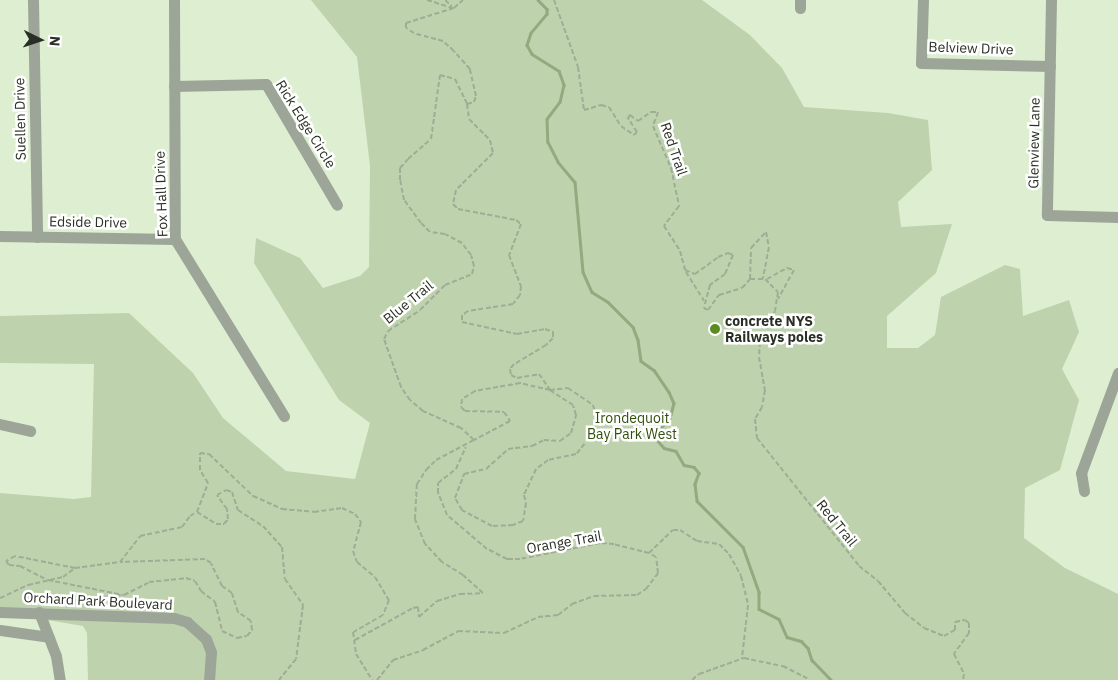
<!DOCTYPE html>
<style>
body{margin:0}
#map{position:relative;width:1118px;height:680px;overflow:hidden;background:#ddefd0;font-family:"IBM Plex Sans",sans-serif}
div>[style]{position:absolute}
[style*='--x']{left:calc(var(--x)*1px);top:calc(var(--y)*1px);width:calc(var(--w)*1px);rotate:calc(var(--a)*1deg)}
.green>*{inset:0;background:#bed2ae}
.stream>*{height:2.5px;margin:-1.25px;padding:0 1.25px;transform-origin:1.25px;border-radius:1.25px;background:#92aa7e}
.path>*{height:2px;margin-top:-1px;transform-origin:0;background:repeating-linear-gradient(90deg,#9fad95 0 5px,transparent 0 7.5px)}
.minor>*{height:11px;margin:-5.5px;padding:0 5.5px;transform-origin:5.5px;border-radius:5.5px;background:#9da598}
.dots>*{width:14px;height:14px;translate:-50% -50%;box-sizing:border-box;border:2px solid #fff;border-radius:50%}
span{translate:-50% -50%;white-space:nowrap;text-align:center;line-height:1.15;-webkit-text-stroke:5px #fff;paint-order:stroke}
.street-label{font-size:14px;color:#292f24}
.poi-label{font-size:14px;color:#292f24;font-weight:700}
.left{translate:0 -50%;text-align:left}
.park-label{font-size:14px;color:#314f0b}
.north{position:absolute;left:15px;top:15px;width:50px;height:50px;-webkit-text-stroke:4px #fff;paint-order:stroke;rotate:94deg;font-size:14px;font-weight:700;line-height:20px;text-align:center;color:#292f24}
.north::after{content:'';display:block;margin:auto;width:18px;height:22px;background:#292f24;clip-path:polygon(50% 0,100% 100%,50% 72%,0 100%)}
</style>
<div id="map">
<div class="green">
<div style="clip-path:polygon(311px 0,702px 0,750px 35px,782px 68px,804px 107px,888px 113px,928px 120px,932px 170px,898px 202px,901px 227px,952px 224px,936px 273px,887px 316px,887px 348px,918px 348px,935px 335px,941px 297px,1005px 265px,1020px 269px,1023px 316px,1069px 300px,1079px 332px,1062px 369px,1079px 400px,1060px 470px,1025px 488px,1024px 538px,1065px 568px,1118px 594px,1118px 680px,88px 680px,87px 633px,83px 626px,0 612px,0 493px,74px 499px,91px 497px,94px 364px,0 363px,0 316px,129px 313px,193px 373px,223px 418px,286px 471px,355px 479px,370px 423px,339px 400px,254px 263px,256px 238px,300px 258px,323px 288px,360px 276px,369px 267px,370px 166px,357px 57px)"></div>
</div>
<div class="stream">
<div style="--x:538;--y:0;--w:13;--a:45"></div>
<div style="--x:547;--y:9;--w:5;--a:90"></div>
<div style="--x:547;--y:14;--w:25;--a:130"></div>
<div style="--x:531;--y:33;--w:13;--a:108"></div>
<div style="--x:527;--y:45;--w:10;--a:61"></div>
<div style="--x:532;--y:54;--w:32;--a:32"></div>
<div style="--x:559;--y:71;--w:15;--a:70"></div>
<div style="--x:564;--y:85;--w:17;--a:103"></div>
<div style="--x:560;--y:102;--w:21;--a:127"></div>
<div style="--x:547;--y:119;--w:23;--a:88"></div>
<div style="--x:548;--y:142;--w:22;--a:63"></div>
<div style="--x:558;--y:162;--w:26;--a:50"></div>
<div style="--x:575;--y:182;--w:90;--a:84.9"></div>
<div style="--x:583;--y:272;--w:22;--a:66"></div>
<div style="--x:592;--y:292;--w:19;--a:32"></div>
<div style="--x:608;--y:302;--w:35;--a:45"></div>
<div style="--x:633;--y:327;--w:14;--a:69"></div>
<div style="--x:638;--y:340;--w:21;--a:82"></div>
<div style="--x:641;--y:361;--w:16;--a:35"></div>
<div style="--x:654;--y:370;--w:27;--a:56"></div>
<div style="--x:669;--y:392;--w:12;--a:66"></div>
<div style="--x:674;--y:403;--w:16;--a:104"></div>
<div style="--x:670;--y:419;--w:17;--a:135"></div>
<div style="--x:658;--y:431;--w:10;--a:90"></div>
<div style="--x:658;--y:441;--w:9;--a:49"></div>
<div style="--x:664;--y:448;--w:12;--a:14"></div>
<div style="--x:676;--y:451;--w:16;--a:60"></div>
<div style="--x:684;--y:465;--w:10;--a:11"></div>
<div style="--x:694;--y:467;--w:8;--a:50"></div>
<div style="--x:699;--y:473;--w:12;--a:110"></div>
<div style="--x:695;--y:484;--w:17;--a:83"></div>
<div style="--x:697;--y:501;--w:65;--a:45"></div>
<div style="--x:743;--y:547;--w:48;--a:70.4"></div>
<div style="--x:759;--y:592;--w:17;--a:90"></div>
<div style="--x:759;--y:609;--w:22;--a:27"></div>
<div style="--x:779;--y:619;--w:20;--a:66"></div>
<div style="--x:787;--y:637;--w:15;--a:16"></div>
<div style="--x:801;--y:641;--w:10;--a:45"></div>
<div style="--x:808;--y:648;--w:13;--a:72"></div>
<div style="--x:812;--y:660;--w:28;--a:46"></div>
</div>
<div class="path">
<div style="--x:427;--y:0;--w:28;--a:17"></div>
<div style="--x:445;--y:0;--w:9;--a:41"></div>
<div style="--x:554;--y:0;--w:71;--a:70.3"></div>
<div style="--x:578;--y:67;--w:43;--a:82.1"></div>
<div style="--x:584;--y:110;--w:18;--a:-16"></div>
<div style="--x:601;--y:105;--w:8;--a:14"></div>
<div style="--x:609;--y:107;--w:22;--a:58"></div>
<div style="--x:621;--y:126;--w:16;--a:35"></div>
<div style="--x:634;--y:135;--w:4;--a:-45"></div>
<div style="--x:637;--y:132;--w:17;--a:-123"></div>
<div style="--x:628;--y:118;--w:4;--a:-56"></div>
<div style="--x:630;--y:115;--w:10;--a:37"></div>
<div style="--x:638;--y:121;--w:16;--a:-35"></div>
<div style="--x:651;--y:112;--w:7;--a:0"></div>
<div style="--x:658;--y:112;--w:15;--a:110"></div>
<div style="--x:653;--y:126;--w:46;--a:66.8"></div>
<div style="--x:671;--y:168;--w:39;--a:78"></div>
<div style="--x:679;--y:206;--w:25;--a:127"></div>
<div style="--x:664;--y:226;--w:30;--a:57"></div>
<div style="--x:680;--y:251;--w:20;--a:75"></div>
<div style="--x:685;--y:270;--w:11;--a:22"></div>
<div style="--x:695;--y:274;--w:29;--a:-36"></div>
<div style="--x:718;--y:257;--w:11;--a:-22"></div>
<div style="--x:728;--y:253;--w:5;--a:22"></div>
<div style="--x:733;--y:255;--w:21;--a:113"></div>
<div style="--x:725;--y:274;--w:19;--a:144"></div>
<div style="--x:710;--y:285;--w:24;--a:105"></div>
<div style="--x:704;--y:308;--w:4;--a:27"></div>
<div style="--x:708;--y:310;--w:19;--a:-54"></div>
<div style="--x:719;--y:295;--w:24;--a:-17"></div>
<div style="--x:742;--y:288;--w:12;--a:-48"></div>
<div style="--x:750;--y:279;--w:15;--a:0"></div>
<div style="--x:765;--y:279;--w:18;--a:45"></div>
<div style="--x:778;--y:292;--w:19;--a:99"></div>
<div style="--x:775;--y:311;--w:34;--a:116"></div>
<div style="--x:760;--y:342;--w:15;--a:94"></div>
<div style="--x:759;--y:357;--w:34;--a:80"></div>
<div style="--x:765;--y:390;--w:17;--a:100"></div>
<div style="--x:762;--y:407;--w:14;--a:120"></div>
<div style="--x:755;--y:419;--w:19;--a:84"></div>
<div style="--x:757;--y:438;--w:164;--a:51.4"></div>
<div style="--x:859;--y:566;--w:24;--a:38"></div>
<div style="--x:878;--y:581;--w:42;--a:49.8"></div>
<div style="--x:905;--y:613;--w:24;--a:38"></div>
<div style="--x:924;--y:628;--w:22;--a:22"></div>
<div style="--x:944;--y:636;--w:13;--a:-29"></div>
<div style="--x:955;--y:630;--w:8;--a:-90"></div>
<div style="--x:955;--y:622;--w:10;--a:-11"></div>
<div style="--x:965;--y:620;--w:5;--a:37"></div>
<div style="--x:969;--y:623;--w:10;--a:90"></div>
<div style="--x:969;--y:633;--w:26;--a:126"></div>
<div style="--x:954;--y:654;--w:22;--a:63"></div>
<div style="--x:964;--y:674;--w:6;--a:99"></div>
<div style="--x:467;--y:104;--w:15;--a:82"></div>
<div style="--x:469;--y:119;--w:30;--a:45"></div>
<div style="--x:490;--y:140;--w:13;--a:77"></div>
<div style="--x:493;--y:153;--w:52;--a:135"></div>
<div style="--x:456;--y:190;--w:14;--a:102"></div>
<div style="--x:453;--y:204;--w:7;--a:45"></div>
<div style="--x:458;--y:209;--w:59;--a:10.7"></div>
<div style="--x:516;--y:220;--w:6;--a:39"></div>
<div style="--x:521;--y:224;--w:33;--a:111"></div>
<div style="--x:509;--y:255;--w:33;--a:69"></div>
<div style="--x:521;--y:286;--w:9;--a:96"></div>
<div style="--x:520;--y:295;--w:11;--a:128"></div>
<div style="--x:513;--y:304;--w:46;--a:171.2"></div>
<div style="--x:468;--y:311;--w:7;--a:146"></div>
<div style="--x:462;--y:315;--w:7;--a:90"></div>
<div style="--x:462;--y:322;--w:56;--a:12.3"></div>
<div style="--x:517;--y:334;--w:28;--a:-10"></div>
<div style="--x:545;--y:329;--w:9;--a:21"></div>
<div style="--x:553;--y:332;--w:6;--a:90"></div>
<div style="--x:553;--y:338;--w:10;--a:135"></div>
<div style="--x:546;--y:345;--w:37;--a:149"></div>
<div style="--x:514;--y:364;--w:6;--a:129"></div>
<div style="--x:510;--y:369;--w:6;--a:81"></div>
<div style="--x:511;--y:375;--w:7;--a:27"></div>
<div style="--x:517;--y:378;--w:22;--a:-10"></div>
<div style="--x:539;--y:374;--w:19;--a:55"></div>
<div style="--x:550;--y:390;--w:31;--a:-167"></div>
<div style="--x:520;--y:383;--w:46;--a:169.9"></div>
<div style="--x:475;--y:391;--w:15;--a:148"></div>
<div style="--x:462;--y:399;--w:8;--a:97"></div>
<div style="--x:461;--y:407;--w:6;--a:45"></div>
<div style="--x:465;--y:411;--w:39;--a:1"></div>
<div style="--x:504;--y:412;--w:11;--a:56"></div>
<div style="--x:510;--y:421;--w:41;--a:152.2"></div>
<div style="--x:686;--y:272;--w:34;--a:58"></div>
<div style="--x:750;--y:279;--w:31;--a:-88"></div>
<div style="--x:751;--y:248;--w:22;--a:-47"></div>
<div style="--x:766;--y:232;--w:15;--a:79"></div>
<div style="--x:769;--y:247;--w:32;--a:101"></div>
<div style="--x:767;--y:279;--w:23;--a:-29"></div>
<div style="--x:787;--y:268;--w:7;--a:16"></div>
<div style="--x:794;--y:270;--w:33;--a:119"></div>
<div style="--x:568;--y:388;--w:30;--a:34"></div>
<div style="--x:593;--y:405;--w:11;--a:75"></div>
<div style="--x:596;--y:416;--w:16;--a:97"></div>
<div style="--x:594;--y:432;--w:28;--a:129"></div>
<div style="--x:576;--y:454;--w:29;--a:168"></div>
<div style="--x:548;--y:460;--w:15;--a:143"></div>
<div style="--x:536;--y:469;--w:29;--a:115"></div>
<div style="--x:524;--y:495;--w:8;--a:76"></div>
<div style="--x:526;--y:503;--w:18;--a:99"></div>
<div style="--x:523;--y:521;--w:11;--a:158"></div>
<div style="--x:513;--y:525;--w:21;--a:177"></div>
<div style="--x:492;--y:526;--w:34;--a:-152"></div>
<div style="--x:462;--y:510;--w:14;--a:-120"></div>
<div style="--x:455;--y:498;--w:26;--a:-69"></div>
<div style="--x:464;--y:474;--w:23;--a:-13"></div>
<div style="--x:486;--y:469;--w:30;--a:-42"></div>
<div style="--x:508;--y:449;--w:24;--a:-7"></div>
<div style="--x:532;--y:446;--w:13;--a:-27"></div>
<div style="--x:544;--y:440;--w:16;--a:4"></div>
<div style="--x:560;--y:441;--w:14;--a:-36"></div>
<div style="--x:571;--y:433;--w:19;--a:-74"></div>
<div style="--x:576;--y:415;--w:10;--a:-107"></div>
<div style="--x:573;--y:405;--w:27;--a:-147"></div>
<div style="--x:550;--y:390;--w:18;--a:-6"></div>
<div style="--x:197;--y:512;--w:31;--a:-69"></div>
<div style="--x:208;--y:483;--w:15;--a:-122"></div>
<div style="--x:200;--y:470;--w:17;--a:-90"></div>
<div style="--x:200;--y:453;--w:9;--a:6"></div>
<div style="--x:209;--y:454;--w:61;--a:43.7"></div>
<div style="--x:253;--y:496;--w:32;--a:24"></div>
<div style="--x:282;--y:509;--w:32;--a:5"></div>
<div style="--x:314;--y:512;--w:28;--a:-8"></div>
<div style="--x:342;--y:508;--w:14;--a:25"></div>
<div style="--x:355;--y:514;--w:10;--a:53"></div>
<div style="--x:361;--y:522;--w:30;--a:105"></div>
<div style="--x:353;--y:551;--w:12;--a:70"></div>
<div style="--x:357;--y:562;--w:23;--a:40"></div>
<div style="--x:375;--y:577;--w:27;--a:59"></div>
<div style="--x:389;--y:600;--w:16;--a:112"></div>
<div style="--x:383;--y:615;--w:34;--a:150"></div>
<div style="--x:353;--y:632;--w:22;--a:82"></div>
<div style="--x:356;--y:654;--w:31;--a:58"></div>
<div style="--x:649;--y:553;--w:33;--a:-44"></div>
<div style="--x:673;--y:530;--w:7;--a:0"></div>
<div style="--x:680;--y:530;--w:20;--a:33"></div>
<div style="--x:697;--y:541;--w:22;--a:8"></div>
<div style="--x:719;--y:544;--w:14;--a:45"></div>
<div style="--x:729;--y:554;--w:25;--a:61"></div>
<div style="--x:741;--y:576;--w:30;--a:76"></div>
<div style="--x:748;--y:605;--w:53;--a:96.5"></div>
<div style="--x:75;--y:568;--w:61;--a:-168.7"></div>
<div style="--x:15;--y:556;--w:10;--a:151"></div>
<div style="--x:6;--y:561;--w:5;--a:53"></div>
<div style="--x:9;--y:565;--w:11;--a:5"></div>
<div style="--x:20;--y:566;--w:31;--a:27"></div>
<div style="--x:48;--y:580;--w:77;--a:11.2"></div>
<div style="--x:124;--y:595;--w:28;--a:-27"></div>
<div style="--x:149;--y:582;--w:37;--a:-6"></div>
<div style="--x:186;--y:578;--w:9;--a:18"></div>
<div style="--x:195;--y:581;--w:12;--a:59"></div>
<div style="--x:201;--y:591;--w:18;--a:38"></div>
<div style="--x:215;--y:602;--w:30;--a:76"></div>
<div style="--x:222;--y:631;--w:17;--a:25"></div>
<div style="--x:237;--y:638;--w:10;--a:-11"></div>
<div style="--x:247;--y:636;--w:8;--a:-50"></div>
<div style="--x:252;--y:630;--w:9;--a:-96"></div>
<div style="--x:251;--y:621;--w:16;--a:-145"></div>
<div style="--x:238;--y:612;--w:20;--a:-108"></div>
<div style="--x:232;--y:593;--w:12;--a:-145"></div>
<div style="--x:222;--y:586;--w:25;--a:-116"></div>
<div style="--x:211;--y:563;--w:7;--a:-146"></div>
<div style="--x:205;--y:559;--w:85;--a:178"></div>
<div style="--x:0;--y:598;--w:31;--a:-25"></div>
<div style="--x:28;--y:585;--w:36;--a:-13"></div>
<div style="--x:63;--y:577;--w:15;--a:-37"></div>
<div style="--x:75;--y:568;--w:45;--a:-7.6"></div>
<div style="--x:120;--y:562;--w:33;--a:-52"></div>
<div style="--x:140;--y:536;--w:43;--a:-12.1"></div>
<div style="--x:182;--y:527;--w:14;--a:-54"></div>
<div style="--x:190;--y:516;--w:8;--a:-30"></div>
<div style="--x:197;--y:512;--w:22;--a:32"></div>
<div style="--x:216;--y:524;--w:8;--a:0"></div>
<div style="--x:224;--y:524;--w:6;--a:-51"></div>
<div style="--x:228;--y:519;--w:10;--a:-96"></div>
<div style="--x:227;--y:509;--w:17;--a:-126"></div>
<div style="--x:217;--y:495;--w:10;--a:-29"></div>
<div style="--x:226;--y:490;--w:6;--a:18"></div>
<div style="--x:232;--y:492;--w:19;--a:72"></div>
<div style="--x:238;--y:510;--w:30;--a:33"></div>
<div style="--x:263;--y:526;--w:28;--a:48"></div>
<div style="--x:282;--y:547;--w:32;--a:85"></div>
<div style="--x:285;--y:579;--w:32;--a:55"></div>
<div style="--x:303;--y:605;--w:54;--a:97.4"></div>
<div style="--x:296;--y:659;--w:27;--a:129"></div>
<div style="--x:52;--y:603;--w:69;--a:-6.6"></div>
<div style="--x:355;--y:640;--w:66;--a:-28.9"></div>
<div style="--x:413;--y:608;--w:5;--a:-11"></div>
<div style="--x:418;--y:607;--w:10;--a:84"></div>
<div style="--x:419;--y:617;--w:24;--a:-42"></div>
<div style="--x:437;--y:601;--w:24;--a:-17"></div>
<div style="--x:460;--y:594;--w:23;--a:-2"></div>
<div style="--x:483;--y:593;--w:27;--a:-138"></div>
<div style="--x:463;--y:575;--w:25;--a:-148"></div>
<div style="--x:442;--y:562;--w:25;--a:-133"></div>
<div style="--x:425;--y:544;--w:27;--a:-112"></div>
<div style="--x:415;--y:519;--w:35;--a:-87"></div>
<div style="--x:417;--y:484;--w:17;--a:-57"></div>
<div style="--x:426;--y:470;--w:14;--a:-45"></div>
<div style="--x:436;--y:460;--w:43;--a:-27.8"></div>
<div style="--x:474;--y:440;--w:18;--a:-137"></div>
<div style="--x:461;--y:428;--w:42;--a:-155.9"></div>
<div style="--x:423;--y:411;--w:17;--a:-140"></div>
<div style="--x:410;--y:400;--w:16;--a:-125"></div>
<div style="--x:401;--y:387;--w:51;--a:-109.5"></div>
<div style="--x:384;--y:339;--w:9;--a:-63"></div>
<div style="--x:388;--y:331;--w:38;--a:-33"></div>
<div style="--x:420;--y:310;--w:35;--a:-45"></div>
<div style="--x:445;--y:285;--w:29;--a:-22"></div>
<div style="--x:472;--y:274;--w:8;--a:-76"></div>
<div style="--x:474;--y:266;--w:11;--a:-105"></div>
<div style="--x:471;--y:255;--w:15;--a:-127"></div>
<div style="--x:462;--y:243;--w:19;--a:-152"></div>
<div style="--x:445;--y:234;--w:15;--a:-172"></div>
<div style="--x:430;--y:232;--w:13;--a:-135"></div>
<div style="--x:421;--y:223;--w:29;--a:-126"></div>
<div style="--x:404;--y:200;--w:20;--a:-101"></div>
<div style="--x:400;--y:180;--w:12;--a:-90"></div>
<div style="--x:400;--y:168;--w:12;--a:-48"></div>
<div style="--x:408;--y:159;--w:30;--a:-41"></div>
<div style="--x:431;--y:139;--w:65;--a:-82"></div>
<div style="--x:440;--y:75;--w:16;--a:15"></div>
<div style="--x:455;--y:79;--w:28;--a:64"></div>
<div style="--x:467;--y:104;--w:7;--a:-16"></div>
<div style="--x:474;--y:102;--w:6;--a:-72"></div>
<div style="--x:476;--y:96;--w:28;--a:-103"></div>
<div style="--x:470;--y:69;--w:24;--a:-132"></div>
<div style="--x:454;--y:51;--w:15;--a:-138"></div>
<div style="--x:443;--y:41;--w:30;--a:-165"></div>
<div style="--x:414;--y:33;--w:9;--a:-148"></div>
<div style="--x:406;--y:28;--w:5;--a:-90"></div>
<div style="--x:406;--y:23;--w:50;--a:-17.4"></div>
<div style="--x:454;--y:8;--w:12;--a:-42"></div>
<div style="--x:377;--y:680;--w:26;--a:-51"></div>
<div style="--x:393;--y:660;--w:32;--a:-18"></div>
<div style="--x:423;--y:650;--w:40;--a:-28"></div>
<div style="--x:458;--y:631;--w:46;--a:2.5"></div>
<div style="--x:504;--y:633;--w:38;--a:-25"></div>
<div style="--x:538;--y:617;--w:20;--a:-6"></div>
<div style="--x:558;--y:615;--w:18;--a:-38"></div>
<div style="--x:572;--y:604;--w:23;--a:-20"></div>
<div style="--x:594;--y:596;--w:43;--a:-1.3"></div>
<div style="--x:637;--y:595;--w:11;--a:-34"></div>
<div style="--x:646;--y:589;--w:20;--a:-53"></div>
<div style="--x:658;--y:573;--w:16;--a:-97"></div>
<div style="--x:656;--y:557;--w:8;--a:-150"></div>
<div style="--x:649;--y:553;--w:36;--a:-166"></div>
<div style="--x:614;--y:544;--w:14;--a:-176"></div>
<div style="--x:600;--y:543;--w:82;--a:168.7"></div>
<div style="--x:520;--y:559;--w:13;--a:180"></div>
<div style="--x:507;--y:559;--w:22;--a:-153"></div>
<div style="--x:487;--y:549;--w:52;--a:-139.6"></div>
<div style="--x:447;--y:515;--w:24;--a:-112"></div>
<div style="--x:438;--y:493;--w:10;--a:-90"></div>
<div style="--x:438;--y:483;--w:23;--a:-38"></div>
<div style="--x:456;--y:469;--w:24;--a:-66"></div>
<div style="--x:692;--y:680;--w:9;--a:-41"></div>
<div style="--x:699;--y:674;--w:48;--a:-19.6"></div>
<div style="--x:744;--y:658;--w:40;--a:12"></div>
<div style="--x:783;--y:666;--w:30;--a:27"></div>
</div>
<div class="minor">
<div style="--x:33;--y:0;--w:237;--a:89"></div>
<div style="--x:174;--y:0;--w:239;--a:89.8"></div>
<div style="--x:175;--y:239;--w:208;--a:58.4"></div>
<div style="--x:923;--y:0;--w:63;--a:91.8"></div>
<div style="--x:921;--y:63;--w:129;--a:1.3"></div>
<div style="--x:1051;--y:0;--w:215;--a:91.1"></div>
<div style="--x:1047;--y:215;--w:71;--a:1.6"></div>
<div style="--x:800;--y:8;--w:8;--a:-90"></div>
<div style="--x:174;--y:86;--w:92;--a:-1.2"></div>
<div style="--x:266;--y:84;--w:140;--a:59.6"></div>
<div style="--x:0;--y:236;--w:175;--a:1"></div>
<div style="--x:0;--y:424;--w:31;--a:13"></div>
<div style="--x:1084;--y:491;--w:18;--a:-99"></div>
<div style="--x:1081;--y:473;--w:107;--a:-69.7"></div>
<div style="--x:0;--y:612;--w:174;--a:2"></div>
<div style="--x:174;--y:618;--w:14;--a:17"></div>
<div style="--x:187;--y:622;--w:25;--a:42"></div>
<div style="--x:206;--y:639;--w:14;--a:69"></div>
<div style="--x:211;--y:652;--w:28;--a:94"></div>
<div style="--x:39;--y:612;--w:47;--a:68.9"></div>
<div style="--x:56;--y:656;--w:24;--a:81"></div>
<div style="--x:0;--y:630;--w:49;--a:8.1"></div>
</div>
<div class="dots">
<div style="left:715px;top:329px;background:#5c8c21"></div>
</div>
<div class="street-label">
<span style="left:971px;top:48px;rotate:2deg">Belview Drive</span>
<span style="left:20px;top:119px;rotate:-91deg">Suellen Drive</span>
<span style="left:306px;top:124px;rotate:58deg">Rick Edge Circle</span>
<span style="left:1034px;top:143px;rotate:-89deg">Glenview Lane</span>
<span style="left:674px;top:149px;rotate:71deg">Red Trail</span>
<span style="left:161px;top:194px;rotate:-92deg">Fox Hall Drive</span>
<span style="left:88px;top:222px;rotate:1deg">Edside Drive</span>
<span style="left:408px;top:302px;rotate:-39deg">Blue Trail</span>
<span style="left:837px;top:523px;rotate:51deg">Red Trail</span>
<span style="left:564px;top:542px;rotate:-10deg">Orange Trail</span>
<span style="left:98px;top:601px;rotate:3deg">Orchard Park Boulevard</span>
</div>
<div class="poi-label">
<span class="left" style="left:725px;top:329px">concrete NYS<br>Railways poles</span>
</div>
<div class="park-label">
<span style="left:632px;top:426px">Irondequoit<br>Bay Park West</span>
</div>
<div class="north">N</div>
</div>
